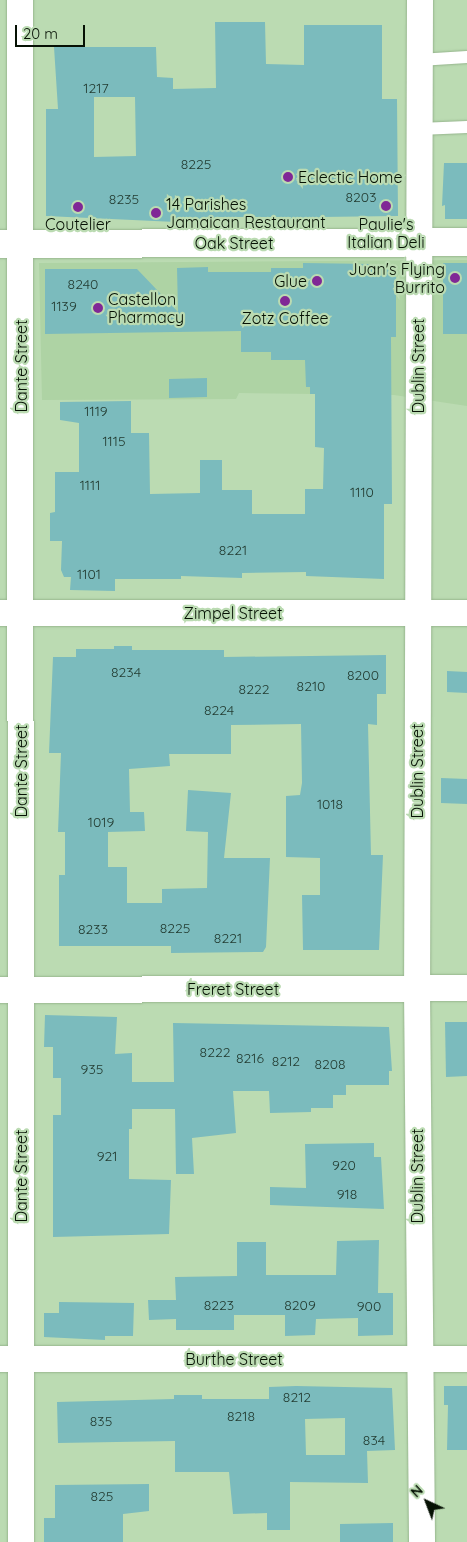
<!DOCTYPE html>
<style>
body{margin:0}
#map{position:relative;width:467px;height:1542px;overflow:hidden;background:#bbdbb2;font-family:Quicksand,sans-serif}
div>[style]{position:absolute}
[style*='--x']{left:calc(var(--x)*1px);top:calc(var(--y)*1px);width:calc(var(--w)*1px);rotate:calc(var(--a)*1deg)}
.built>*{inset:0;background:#aed3a4}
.building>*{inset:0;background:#7bbbbd}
.roads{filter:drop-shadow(0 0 1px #95b48c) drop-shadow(0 0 1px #95b48c)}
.service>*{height:12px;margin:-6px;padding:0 6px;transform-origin:6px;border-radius:6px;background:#fff}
.minor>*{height:26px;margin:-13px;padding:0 13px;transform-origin:13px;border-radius:13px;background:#fff}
.secondary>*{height:28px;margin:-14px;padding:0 14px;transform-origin:14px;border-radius:14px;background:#fff}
.dots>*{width:14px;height:14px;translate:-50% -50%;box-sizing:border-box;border:2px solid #bbdbb2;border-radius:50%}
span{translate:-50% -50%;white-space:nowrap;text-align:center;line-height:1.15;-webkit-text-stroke:4.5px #bbdbb2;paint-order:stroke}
.number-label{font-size:14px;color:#233c32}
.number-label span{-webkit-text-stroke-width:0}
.poi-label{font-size:16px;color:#061104}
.left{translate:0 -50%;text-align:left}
.right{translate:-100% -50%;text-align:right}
.street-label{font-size:16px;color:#061104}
.north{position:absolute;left:402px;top:1477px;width:50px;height:50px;-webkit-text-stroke:4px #bbdbb2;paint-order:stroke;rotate:317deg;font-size:14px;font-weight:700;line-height:20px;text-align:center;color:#061104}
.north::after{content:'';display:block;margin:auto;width:18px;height:22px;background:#061104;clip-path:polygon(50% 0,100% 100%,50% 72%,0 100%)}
.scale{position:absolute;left:15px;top:25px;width:70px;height:22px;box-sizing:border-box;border:2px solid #061104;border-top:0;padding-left:6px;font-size:15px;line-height:18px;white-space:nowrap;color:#061104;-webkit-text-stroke:4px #bbdbb2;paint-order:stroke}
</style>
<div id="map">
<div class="built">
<div style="clip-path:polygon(467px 260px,467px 406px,394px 395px,239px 393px,236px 399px,42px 400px,39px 263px)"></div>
</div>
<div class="building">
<div style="clip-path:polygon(evenodd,215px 22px,265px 22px,266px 64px,304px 65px,304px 25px,382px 25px,382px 99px,397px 99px,398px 216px,319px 217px,319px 220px,290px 221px,291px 217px,216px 217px,216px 222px,176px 222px,46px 216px,46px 109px,58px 109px,54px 47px,156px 47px,157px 77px,173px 78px,173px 89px,216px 88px,215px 22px,94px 97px,135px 97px,136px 156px,94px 157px,94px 97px)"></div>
<div style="clip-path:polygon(444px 163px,467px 163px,467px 219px,445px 219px,445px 205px,442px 206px)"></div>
<div style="clip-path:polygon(303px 263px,372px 264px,372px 268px,388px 268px,396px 276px,396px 337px,391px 337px,392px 504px,384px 504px,384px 579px,306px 576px,306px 572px,242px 573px,242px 578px,181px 576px,181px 579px,115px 579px,115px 591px,70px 590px,71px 577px,64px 577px,61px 570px,62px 541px,50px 541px,50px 513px,55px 512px,55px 472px,79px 472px,79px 423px,60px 420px,60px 402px,131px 401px,131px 433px,149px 433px,150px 494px,200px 493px,200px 460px,222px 460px,222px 490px,252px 490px,252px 514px,305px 514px,305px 489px,323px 489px,324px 448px,315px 447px,315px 394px,310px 394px,310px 387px,306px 387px,305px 360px,271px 360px,271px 352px,241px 352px,241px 331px,45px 334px,45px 269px,137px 269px,178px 312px,177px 268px,208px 267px,208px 272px,271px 272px,271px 268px,303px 268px)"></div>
<div style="clip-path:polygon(443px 263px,467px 263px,467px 334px,443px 334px)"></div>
<div style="clip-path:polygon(207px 378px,207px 397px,169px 398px,169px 379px)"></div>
<div style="clip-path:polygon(114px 646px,132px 646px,132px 650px,224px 650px,224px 657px,386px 655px,386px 694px,377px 694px,377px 725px,368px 724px,371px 855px,383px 855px,379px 950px,303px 950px,302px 895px,320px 895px,320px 858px,286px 857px,286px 796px,300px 795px,302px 783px,301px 724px,231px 725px,231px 754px,169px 754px,170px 766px,129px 769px,130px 812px,144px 812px,145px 831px,108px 832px,108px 867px,127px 867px,127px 903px,162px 903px,162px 889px,207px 888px,208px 832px,186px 831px,188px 790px,231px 793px,224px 858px,270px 858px,266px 947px,263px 952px,171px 953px,171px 946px,59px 946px,59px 875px,65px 875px,65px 832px,58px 832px,61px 753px,49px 753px,53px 657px,76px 657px,76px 649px,114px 649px)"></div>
<div style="clip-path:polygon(447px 671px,467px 672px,467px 693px,447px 692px)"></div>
<div style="clip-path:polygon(441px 778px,467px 779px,467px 804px,441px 803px)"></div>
<div style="clip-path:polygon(45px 1015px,117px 1017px,115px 1054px,132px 1053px,132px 1082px,174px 1082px,173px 1023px,389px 1027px,392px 1071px,389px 1071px,389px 1085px,346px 1085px,346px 1095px,333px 1095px,333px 1108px,311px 1108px,311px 1112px,270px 1113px,269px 1091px,233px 1091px,236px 1133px,192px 1138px,194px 1174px,176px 1174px,175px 1109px,132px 1109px,132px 1129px,129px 1129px,129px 1179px,171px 1180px,169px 1234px,53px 1237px,53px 1115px,61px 1115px,61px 1078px,53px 1078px,53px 1047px,44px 1047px)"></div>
<div style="clip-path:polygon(445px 1022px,467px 1022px,467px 1076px,446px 1077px)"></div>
<div style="clip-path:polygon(374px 1143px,374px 1157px,381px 1157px,384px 1209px,270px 1205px,270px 1187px,306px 1188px,305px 1144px)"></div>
<div style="clip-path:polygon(379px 1240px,378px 1293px,393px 1293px,393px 1335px,358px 1336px,358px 1318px,316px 1319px,315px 1335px,285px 1336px,285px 1315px,234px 1315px,234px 1330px,176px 1330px,176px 1319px,149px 1320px,148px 1300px,176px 1300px,175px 1277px,237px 1276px,237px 1242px,266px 1242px,266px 1275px,336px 1275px,337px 1241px)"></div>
<div style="clip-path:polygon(59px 1302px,134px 1303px,133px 1336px,105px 1336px,105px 1340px,44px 1337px,44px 1313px,59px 1313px)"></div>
<div style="clip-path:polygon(evenodd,296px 1386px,392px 1388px,395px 1450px,367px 1451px,368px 1483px,290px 1482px,290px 1530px,267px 1530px,267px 1513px,233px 1514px,229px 1472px,175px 1472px,175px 1441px,58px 1443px,57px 1402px,174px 1399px,174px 1395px,202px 1395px,202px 1399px,269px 1399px,269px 1387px,296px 1386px,345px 1418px,345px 1455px,306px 1455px,305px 1419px,345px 1418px)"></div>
<div style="clip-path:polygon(444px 1386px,467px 1386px,467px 1450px,447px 1450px,448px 1405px,444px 1405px)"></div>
<div style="clip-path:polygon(149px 1484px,149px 1511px,123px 1514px,123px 1542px,44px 1542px,44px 1518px,55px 1518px,55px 1485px)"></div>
<div style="clip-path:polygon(393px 1523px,393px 1542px,340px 1542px,340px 1524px)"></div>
</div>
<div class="roads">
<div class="service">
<div style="--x:419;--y:60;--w:48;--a:-3.6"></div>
<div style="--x:419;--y:129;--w:48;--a:-2.4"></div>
</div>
<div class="minor">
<div style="--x:20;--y:0;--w:1542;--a:89.96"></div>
<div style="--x:420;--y:0;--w:988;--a:90.17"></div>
<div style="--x:417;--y:988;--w:554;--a:89.48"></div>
<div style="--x:0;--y:613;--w:467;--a:0"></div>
<div style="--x:0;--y:990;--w:467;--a:-0.2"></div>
<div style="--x:0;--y:1359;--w:467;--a:0"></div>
</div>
<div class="secondary">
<div style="--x:0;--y:244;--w:467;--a:-0.2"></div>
</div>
</div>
<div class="dots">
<div style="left:288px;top:177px;background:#802896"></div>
<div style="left:386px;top:206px;background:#802896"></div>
<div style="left:78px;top:207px;background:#802896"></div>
<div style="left:156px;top:213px;background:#802896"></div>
<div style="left:455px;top:278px;background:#802896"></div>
<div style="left:317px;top:281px;background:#802896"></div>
<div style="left:285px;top:301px;background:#802896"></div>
<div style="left:98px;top:308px;background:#802896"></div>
</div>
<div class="number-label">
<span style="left:96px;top:88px">1217</span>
<span style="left:196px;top:164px">8225</span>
<span style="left:361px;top:197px">8203</span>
<span style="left:124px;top:199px">8235</span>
<span style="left:83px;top:284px">8240</span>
<span style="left:64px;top:306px">1139</span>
<span style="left:96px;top:411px">1119</span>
<span style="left:114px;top:441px">1115</span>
<span style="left:90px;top:485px">1111</span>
<span style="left:362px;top:492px">1110</span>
<span style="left:233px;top:550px">8221</span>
<span style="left:89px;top:574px">1101</span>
<span style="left:126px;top:672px">8234</span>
<span style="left:363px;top:675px">8200</span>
<span style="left:311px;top:686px">8210</span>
<span style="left:254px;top:689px">8222</span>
<span style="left:219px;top:710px">8224</span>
<span style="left:330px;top:804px">1018</span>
<span style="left:101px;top:822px">1019</span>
<span style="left:175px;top:928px">8225</span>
<span style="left:93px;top:929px">8233</span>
<span style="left:228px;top:938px">8221</span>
<span style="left:215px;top:1052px">8222</span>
<span style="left:250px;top:1058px">8216</span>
<span style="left:286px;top:1061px">8212</span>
<span style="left:330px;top:1064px">8208</span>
<span style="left:92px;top:1069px">935</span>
<span style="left:107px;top:1156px">921</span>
<span style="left:344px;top:1165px">920</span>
<span style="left:347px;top:1194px">918</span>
<span style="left:219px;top:1305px">8223</span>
<span style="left:300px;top:1305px">8209</span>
<span style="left:369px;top:1306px">900</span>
<span style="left:297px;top:1397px">8212</span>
<span style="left:241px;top:1416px">8218</span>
<span style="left:101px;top:1421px">835</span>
<span style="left:374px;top:1440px">834</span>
<span style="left:102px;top:1496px">825</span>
</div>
<div class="poi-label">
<span class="left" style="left:298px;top:177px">Eclectic Home</span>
<span class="left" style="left:166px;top:213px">14 Parishes<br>Jamaican Restaurant</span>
<span style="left:78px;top:224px">Coutelier</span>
<span style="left:386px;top:233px">Paulie's<br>Italian Deli</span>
<span class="right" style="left:445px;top:278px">Juan's Flying<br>Burrito</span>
<span class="right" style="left:307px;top:281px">Glue</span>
<span class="left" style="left:108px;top:308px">Castellon<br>Pharmacy</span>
<span style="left:285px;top:318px">Zotz Coffee</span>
</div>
<div class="street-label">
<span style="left:234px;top:243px">Oak Street</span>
<span style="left:21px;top:366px;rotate:-90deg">Dante Street</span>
<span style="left:418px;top:366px;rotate:-90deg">Dublin Street</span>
<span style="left:233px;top:613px">Zimpel Street</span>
<span style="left:21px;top:771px;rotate:-90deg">Dante Street</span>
<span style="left:417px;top:771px;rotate:-90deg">Dublin Street</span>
<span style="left:233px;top:989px">Freret Street</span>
<span style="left:21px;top:1176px;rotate:-90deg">Dante Street</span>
<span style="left:417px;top:1176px;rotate:-90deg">Dublin Street</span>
<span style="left:234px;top:1359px">Burthe Street</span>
</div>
<div class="north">N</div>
<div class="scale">20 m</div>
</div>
